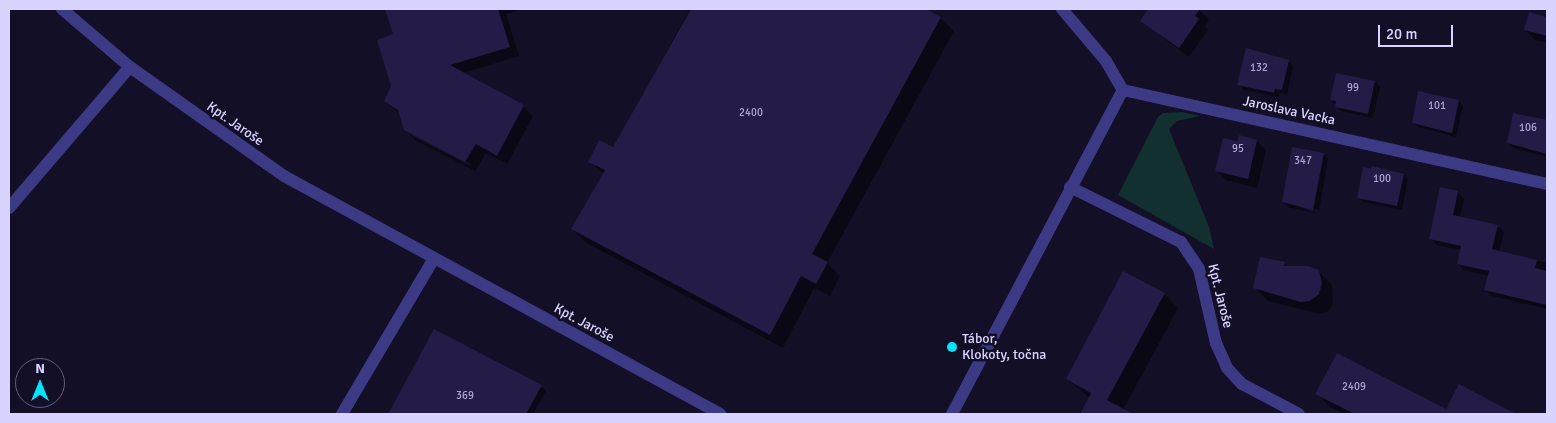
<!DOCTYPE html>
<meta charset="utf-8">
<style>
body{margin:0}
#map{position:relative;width:1556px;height:423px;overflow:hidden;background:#130f26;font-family:Signika,sans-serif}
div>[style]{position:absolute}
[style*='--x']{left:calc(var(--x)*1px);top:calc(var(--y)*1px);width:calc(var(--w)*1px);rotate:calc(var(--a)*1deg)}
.green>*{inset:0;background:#12302f}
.shadow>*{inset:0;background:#0007}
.building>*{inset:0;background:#241b47}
.minor>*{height:12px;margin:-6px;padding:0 6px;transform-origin:6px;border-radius:6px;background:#3d3a85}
.dots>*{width:14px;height:14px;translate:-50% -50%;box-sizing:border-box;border:2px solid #130f26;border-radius:50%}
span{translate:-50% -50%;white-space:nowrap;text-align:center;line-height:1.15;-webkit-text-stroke:5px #130f26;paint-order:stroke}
.number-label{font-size:11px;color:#aca6d1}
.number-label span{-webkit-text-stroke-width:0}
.street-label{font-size:14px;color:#d9d4ff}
.poi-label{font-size:14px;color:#d9d4ff}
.left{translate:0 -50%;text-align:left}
.frame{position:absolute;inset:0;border:10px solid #d9d4ff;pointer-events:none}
.north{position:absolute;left:15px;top:358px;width:50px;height:50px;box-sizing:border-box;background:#130f26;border:1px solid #625e7d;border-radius:50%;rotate:0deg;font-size:14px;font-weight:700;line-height:20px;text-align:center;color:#d9d4ff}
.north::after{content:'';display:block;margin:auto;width:18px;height:22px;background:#00e5ff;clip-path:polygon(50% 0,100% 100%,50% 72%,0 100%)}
.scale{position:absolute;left:1378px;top:25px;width:75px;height:22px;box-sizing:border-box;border:2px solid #d9d4ff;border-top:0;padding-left:6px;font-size:15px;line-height:18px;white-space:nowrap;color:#d9d4ff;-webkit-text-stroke:4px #130f26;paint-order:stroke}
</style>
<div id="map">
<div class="green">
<div style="clip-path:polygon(1182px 112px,1200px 116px,1177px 121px,1169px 129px,1209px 227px,1214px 249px,1118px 195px,1158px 117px,1163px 113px)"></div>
</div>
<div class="shadow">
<div style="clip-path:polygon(evenodd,387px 9px,524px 9px,506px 14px,519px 56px,463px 73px,523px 106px,533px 116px,507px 164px,486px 153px,475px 171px,415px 140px,405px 130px,400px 114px,385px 101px,392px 87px,394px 35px,387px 9px,412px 133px,471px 164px,470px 166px,412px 136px,412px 133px)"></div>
<div style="clip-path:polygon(690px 9px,923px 9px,940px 18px,954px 31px,827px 263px,840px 276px,830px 296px,814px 288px,783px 348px,585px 242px,572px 229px,604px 175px,590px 161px,613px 149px)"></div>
<div style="clip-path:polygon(1150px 9px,1198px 9px,1209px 19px,1205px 26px,1208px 30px,1189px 57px,1141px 21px)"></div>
<div style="clip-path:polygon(1530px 13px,1547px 18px,1547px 43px,1535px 40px,1525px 30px)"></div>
<div style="clip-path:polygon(1288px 61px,1293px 66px,1287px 94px,1279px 93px,1278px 97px,1244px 90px,1239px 85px)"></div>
<div style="clip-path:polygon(1375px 82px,1380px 87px,1373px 118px,1341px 111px,1331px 99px)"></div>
<div style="clip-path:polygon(1459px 101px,1463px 106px,1456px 137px,1418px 127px,1413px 123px)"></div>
<div style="clip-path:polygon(1514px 114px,1547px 121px,1547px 157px,1513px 148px,1508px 143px)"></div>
<div style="clip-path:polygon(1257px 141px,1266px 150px,1257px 188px,1226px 180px,1216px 170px,1238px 142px)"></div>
<div style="clip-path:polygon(1323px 154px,1328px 159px,1319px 210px,1287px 202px,1318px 214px,1288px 207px,1283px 202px)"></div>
<div style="clip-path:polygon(1404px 175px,1408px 180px,1402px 210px,1363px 202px,1359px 197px)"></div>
<div style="clip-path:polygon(1441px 189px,1458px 192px,1464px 199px,1460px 217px,1497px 226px,1504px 232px,1499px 252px,1547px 263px,1547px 309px,1492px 296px,1486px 290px,1489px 276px,1464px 270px,1458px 264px,1462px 250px,1437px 245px,1430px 238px)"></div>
<div style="clip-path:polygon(1284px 263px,1287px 267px,1318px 271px,1332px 285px,1333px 304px,1327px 312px,1320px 314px,1268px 301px,1255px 288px)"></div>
<div style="clip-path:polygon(1164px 294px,1178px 308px,1123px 410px,1131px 414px,1081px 414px,1090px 398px,1067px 379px)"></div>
<div style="clip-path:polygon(1460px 385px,1514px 414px,1345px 414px,1330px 407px,1317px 393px,1446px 411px)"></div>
<div style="clip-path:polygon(541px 386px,546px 391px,533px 414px,397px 414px,392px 410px)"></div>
</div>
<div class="building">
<div style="clip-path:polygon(385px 9px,498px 9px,510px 47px,450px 65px,524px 105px,497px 156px,476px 144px,465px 162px,404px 130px,398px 110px,384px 101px,391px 86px,377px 40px,393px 34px)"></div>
<div style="clip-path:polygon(691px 9px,926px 9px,941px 17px,812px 254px,828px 262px,816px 284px,801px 276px,770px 335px,571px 229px,605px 170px,588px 162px,599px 140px,613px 147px)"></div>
<div style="clip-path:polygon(1148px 9px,1200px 9px,1195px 16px,1199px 19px,1179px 48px,1140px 21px)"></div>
<div style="clip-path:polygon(1529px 12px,1547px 17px,1547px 36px,1524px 30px)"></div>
<div style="clip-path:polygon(1246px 48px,1289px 60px,1282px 90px,1275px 89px,1274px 93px,1237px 85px)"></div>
<div style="clip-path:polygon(1336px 73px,1375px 81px,1368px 114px,1335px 107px,1336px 101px,1330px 100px)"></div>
<div style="clip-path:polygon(1418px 91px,1459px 100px,1452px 133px,1412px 123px)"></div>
<div style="clip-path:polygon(1513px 113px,1547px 120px,1547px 154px,1507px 143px)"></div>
<div style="clip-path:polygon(1239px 135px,1257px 140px,1248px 179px,1215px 171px,1223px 138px,1237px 141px)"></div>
<div style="clip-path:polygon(1292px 147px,1324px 153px,1313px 210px,1282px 202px)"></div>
<div style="clip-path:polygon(1372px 166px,1404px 174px,1397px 206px,1357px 198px,1363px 167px,1371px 169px)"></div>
<div style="clip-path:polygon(1440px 187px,1458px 191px,1453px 215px,1498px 225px,1492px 249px,1537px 260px,1535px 268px,1547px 271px,1547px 305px,1484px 290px,1489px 271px,1457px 264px,1461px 246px,1429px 239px)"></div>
<div style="clip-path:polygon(1260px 257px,1285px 262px,1284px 266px,1307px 266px,1319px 270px,1322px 283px,1319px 294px,1310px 301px,1301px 302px,1253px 288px)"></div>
<div style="clip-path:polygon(1123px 271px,1165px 293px,1107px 400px,1133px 414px,1080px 414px,1091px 393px,1066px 379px)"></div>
<div style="clip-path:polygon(434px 329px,542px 385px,526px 414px,388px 414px)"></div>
<div style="clip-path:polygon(1337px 353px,1446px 409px,1459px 384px,1516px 414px,1355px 414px,1315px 394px)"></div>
</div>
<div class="minor">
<div style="--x:62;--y:9;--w:89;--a:40.5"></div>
<div style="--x:130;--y:67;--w:189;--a:35.3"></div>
<div style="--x:284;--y:176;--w:497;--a:28.6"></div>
<div style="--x:1062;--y:9;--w:68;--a:49.8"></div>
<div style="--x:1106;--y:61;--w:34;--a:60"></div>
<div style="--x:1123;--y:90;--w:434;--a:12.5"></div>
<div style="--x:1070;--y:187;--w:124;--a:26.4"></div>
<div style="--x:1181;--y:242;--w:32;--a:56"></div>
<div style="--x:1199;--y:269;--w:76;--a:77.1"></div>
<div style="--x:1216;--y:343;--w:27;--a:66"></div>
<div style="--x:1227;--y:368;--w:22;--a:47"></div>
<div style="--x:1242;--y:384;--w:64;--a:27.8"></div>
<div style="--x:9;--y:208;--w:186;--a:-49.4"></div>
<div style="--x:342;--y:414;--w:179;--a:-59.4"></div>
<div style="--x:952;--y:414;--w:366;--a:-62.2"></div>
</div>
<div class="dots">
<div style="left:952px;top:347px;background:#00e5ff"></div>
</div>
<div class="number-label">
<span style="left:1259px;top:68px">132</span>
<span style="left:1353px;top:88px">99</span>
<span style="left:1437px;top:106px">101</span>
<span style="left:751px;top:113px">2400</span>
<span style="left:1528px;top:128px">106</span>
<span style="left:1238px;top:149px">95</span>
<span style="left:1303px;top:161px">347</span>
<span style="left:1382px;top:179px">100</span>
<span style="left:1354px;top:387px">2409</span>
<span style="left:465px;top:396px">369</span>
</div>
<div class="street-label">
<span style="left:1289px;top:111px;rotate:12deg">Jaroslava Vacka</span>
<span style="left:235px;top:124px;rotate:35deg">Kpt. Jaroše</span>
<span style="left:1220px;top:296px;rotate:76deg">Kpt. Jaroše</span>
<span style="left:584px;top:323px;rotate:28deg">Kpt. Jaroše</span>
</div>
<div class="poi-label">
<span class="left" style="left:962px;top:347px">Tábor,<br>Klokoty, točna</span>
</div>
<div class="frame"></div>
<div class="north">N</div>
<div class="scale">20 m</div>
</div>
